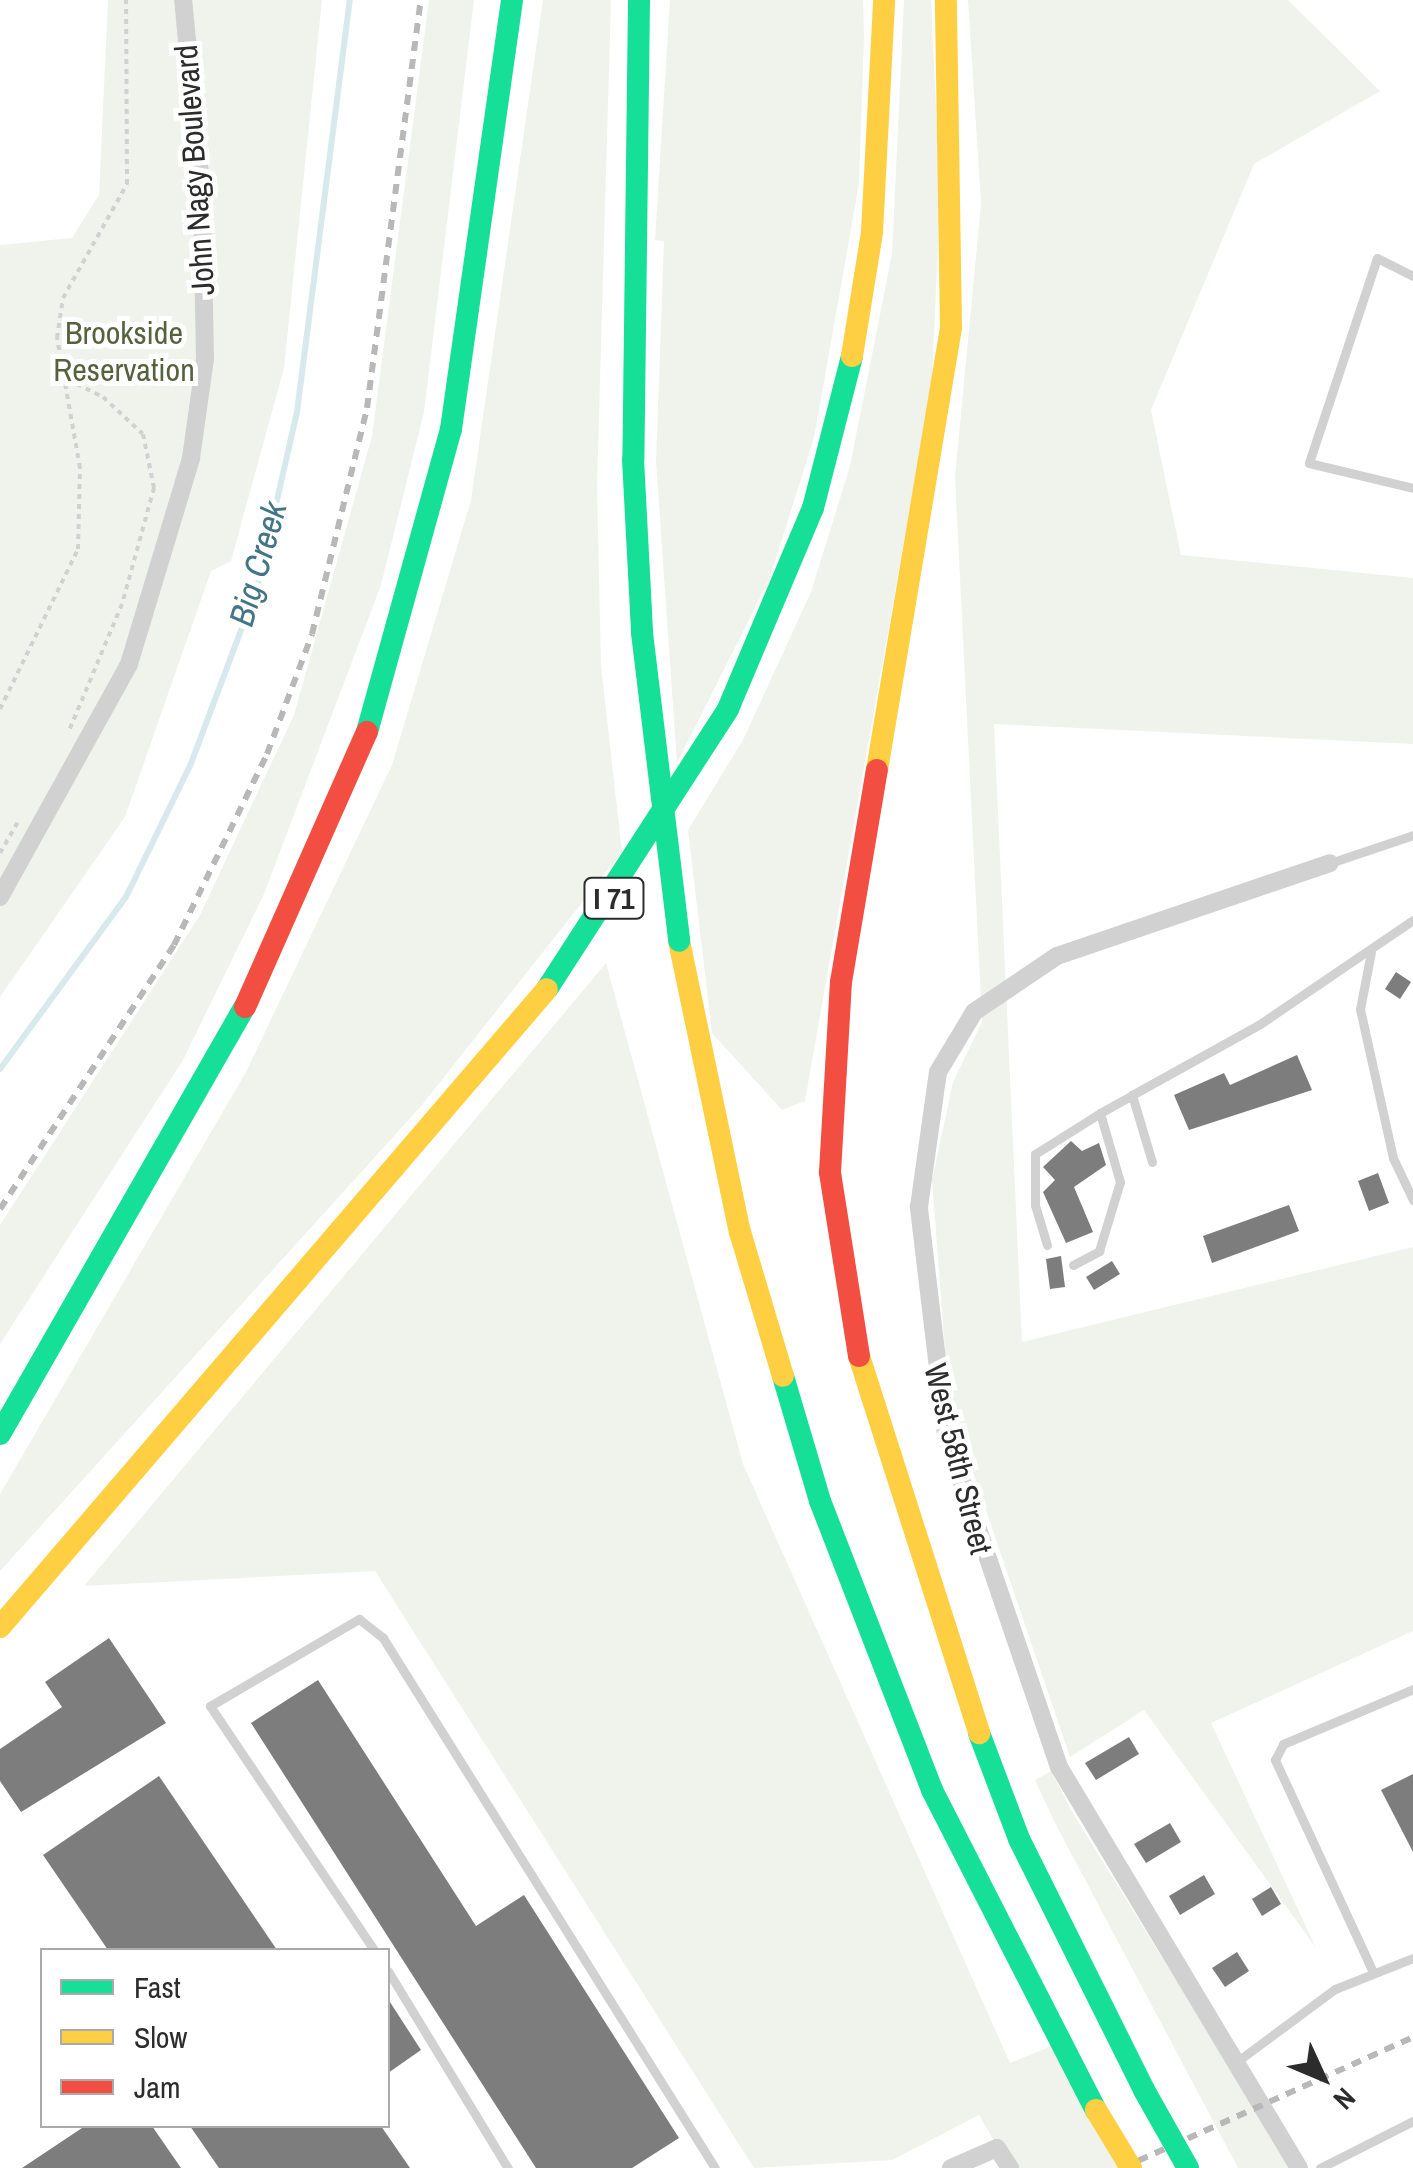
<!DOCTYPE html>
<style>
body{margin:0}
#map{position:relative;width:1413px;height:2168px;overflow:hidden;background:#fff;font-family:"Archivo Narrow",sans-serif}
div>[style]{position:absolute}
[style*='--x']{left:calc(var(--x)*1px);top:calc(var(--y)*1px);width:calc(var(--w)*1px);rotate:calc(var(--a)*1deg)}
.green>*{inset:0;background:#f0f3eb}
.stream>*{height:6px;margin:-3px;padding:0 3px;transform-origin:3px;border-radius:3px;background:#d8e9ee}
.building>*{inset:0;background:#7d7d7d}
.path>*{height:4px;margin-top:-2px;transform-origin:0;background:repeating-linear-gradient(90deg,#d1d1d1 0 5px,transparent 0 10px)}
.lane>*{height:9px;margin:-4.5px;padding:0 4.5px;transform-origin:4.5px;border-radius:4.5px;background:#d1d1d1}
.street>*{height:18px;margin:-9px;padding:0 9px;transform-origin:9px;border-radius:9px;background:#d1d1d1}
.fast>*{height:22px;margin:-11px;padding:0 11px;transform-origin:11px;border-radius:11px;background:#16e098}
.slow>*{height:22px;margin:-11px;padding:0 11px;transform-origin:11px;border-radius:11px;background:#ffcf43}
.jam>*{height:22px;margin:-11px;padding:0 11px;transform-origin:11px;border-radius:11px;background:#f24e42}
.rail>*{height:6px;margin-top:-3px;transform-origin:0;background:repeating-linear-gradient(90deg,#b8b8b8 0 10px,transparent 0 18px)}
.fast-bridge>*{height:22px;margin:-11px;padding:0 11px;transform-origin:11px;border-radius:11px;background:#16e098}
.slow-bridge>*{height:22px;margin:-11px;padding:0 11px;transform-origin:11px;border-radius:11px;background:#ffcf43}
span{translate:-50% -50%;white-space:nowrap;text-align:center;line-height:1.15;-webkit-text-stroke:10px #fff;paint-order:stroke}
.shield-label span{padding:2px 8px;background:#fff;border:2px solid;border-radius:8px;-webkit-text-stroke-width:0}
.shield-label{font-size:30px;color:#2c2c2c;font-weight:700}
.street-label{font-size:32px;color:#2c2c2c}
.park-label{font-size:32px;color:#54633e}
.water-label{font-size:35px;color:#427586;font-style:italic}
.legend{position:absolute;left:40px;top:1948px;width:350px;height:180px;box-sizing:border-box;background:#fff;border:2px solid #ababab;margin:0;padding:12px 18px;list-style:none;font-size:30px;color:#2c2c2c}
.legend li{display:flex;align-items:center;gap:20px;height:50px}
.legend b{width:50px;border:2px solid #ababab}
.north{position:absolute;left:1273px;top:2028px;width:100px;height:100px;-webkit-text-stroke:8px #fff;paint-order:stroke;rotate:134deg;font-size:28px;font-weight:700;line-height:40px;text-align:center;color:#2c2c2c}
.north::after{content:'';display:block;margin:auto;width:35px;height:45px;background:#2c2c2c;clip-path:polygon(50% 0,100% 100%,50% 72%,0 100%)}
</style>
<div id="map">
<div class="green">
<div style="clip-path:polygon(108px 0,322px 0,284px 368px,231px 561px,211px 571px,125px 817px,0 997px,0 245px,72px 238px,99px 195px)"></div>
<div style="clip-path:polygon(429px 0,474px 0,424px 412px,381px 585px,264px 894px,183px 1060px,0 1344px,0 1225px,200px 915px,294px 715px,372px 436px)"></div>
<div style="clip-path:polygon(543px 0,611px 0,597px 485px,601px 666px,622px 852px,422px 1105px,0 1571px,0 1494px,246px 1072px,392px 765px,471px 500px)"></div>
<div style="clip-path:polygon(670px 0,863px 0,864px 37px,859px 184px,814px 438px,769px 580px,677px 763px,656px 462px,664px 241px,655px 240px)"></div>
<div style="clip-path:polygon(904px 0,931px 0,940px 196px,932px 382px,805px 1101px,782px 1110px,712px 1033px,688px 830px,743px 740px,811px 592px,850px 466px,892px 254px)"></div>
<div style="clip-path:polygon(968px 0,1288px 0,1380px 91px,1254px 164px,1151px 410px,1181px 555px,1413px 578px,1413px 744px,994px 724px,1022px 1342px,1413px 1247px,1413px 1631px,1211px 1723px,1316px 1948px,1144px 1710px,1070px 1757px,949px 1402px,932px 1180px,953px 1082px,982px 1022px,955px 477px,981px 203px)"></div>
<div style="clip-path:polygon(606px 963px,743px 1464px,1010px 2063px,1059px 2043px,1131px 2168px,1010px 2168px,979px 2115px,892px 2160px,754px 2168px,375px 1571px,84px 1586px)"></div>
<div style="clip-path:polygon(1051px 1771px,1074px 1815px,1292px 2168px,1238px 2168px,1055px 1823px,1035px 1780px)"></div>
</div>
<div class="stream">
<div style="--x:0;--y:1069;--w:213;--a:-53.8"></div>
<div style="--x:126;--y:897;--w:146;--a:-64"></div>
<div style="--x:190;--y:766;--w:190;--a:-69.4"></div>
<div style="--x:257;--y:588;--w:180;--a:-77.2"></div>
<div style="--x:297;--y:412;--w:415;--a:-82.7"></div>
</div>
<div class="building">
<div style="clip-path:polygon(1396px 972px,1411px 982px,1400px 999px,1385px 989px)"></div>
<div style="clip-path:polygon(1297px 1055px,1312px 1090px,1189px 1130px,1174px 1095px,1224px 1073px,1230px 1085px)"></div>
<div style="clip-path:polygon(1071px 1141px,1082px 1151px,1099px 1143px,1106px 1165px,1074px 1187px,1093px 1232px,1066px 1243px,1043px 1192px,1055px 1180px,1043px 1167px)"></div>
<div style="clip-path:polygon(1378px 1173px,1389px 1203px,1369px 1211px,1358px 1181px)"></div>
<div style="clip-path:polygon(1289px 1205px,1299px 1231px,1212px 1263px,1203px 1236px)"></div>
<div style="clip-path:polygon(1061px 1256px,1065px 1287px,1050px 1289px,1046px 1259px)"></div>
<div style="clip-path:polygon(1112px 1261px,1120px 1274px,1094px 1290px,1086px 1277px)"></div>
<div style="clip-path:polygon(109px 1638px,166px 1723px,21px 1812px,0 1781px,0 1749px,62px 1707px,45px 1682px)"></div>
<div style="clip-path:polygon(318px 1680px,476px 1926px,524px 1895px,679px 2138px,632px 2168px,536px 2168px,251px 1723px)"></div>
<div style="clip-path:polygon(1129px 1737px,1139px 1754px,1096px 1780px,1085px 1763px)"></div>
<div style="clip-path:polygon(1413px 1774px,1413px 1852px,1381px 1790px)"></div>
<div style="clip-path:polygon(159px 1776px,277px 1950px,108px 1950px,43px 1855px)"></div>
<div style="clip-path:polygon(1170px 1823px,1181px 1842px,1146px 1863px,1134px 1844px)"></div>
<div style="clip-path:polygon(1204px 1875px,1215px 1894px,1180px 1915px,1169px 1896px)"></div>
<div style="clip-path:polygon(1271px 1887px,1281px 1904px,1262px 1916px,1252px 1899px)"></div>
<div style="clip-path:polygon(1237px 1952px,1249px 1971px,1225px 1987px,1212px 1968px)"></div>
<div style="clip-path:polygon(388px 1999px,421px 2050px,388px 2073px)"></div>
<div style="clip-path:polygon(85px 2126px,152px 2126px,181px 2168px,22px 2168px)"></div>
<div style="clip-path:polygon(190px 2126px,381px 2126px,410px 2168px,219px 2168px)"></div>
</div>
<div class="path">
<div style="--x:59;--y:375;--w:49;--a:26.6"></div>
<div style="--x:103;--y:397;--w:54;--a:42.8"></div>
<div style="--x:143;--y:434;--w:55;--a:78.5"></div>
<div style="--x:154;--y:488;--w:120;--a:105.4"></div>
<div style="--x:122;--y:604;--w:140;--a:112.7"></div>
<div style="--x:0;--y:709;--w:178;--a:-64"></div>
<div style="--x:78;--y:549;--w:81;--a:-88.6"></div>
<div style="--x:80;--y:468;--w:132;--a:-100"></div>
<div style="--x:57;--y:338;--w:40;--a:-81.5"></div>
<div style="--x:63;--y:298;--w:131;--a:-60.7"></div>
<div style="--x:127;--y:184;--w:184;--a:-90.3"></div>
<div style="--x:0;--y:853;--w:38;--a:-60"></div>
</div>
<div class="lane">
<div style="--x:1413;--y:276;--w:40;--a:-153.4"></div>
<div style="--x:1377;--y:258;--w:216;--a:108.4"></div>
<div style="--x:1309;--y:463;--w:107;--a:13.5"></div>
<div style="--x:1330;--y:863;--w:88;--a:-18.6"></div>
<div style="--x:1371;--y:952;--w:58;--a:100.9"></div>
<div style="--x:1360;--y:1009;--w:153;--a:77.5"></div>
<div style="--x:1393;--y:1158;--w:47;--a:64.5"></div>
<div style="--x:1152;--y:1162;--w:70;--a:-106.6"></div>
<div style="--x:1132;--y:1095;--w:146;--a:-29"></div>
<div style="--x:1260;--y:1024;--w:185;--a:-34.2"></div>
<div style="--x:1047;--y:1245;--w:42;--a:-106.7"></div>
<div style="--x:1035;--y:1205;--w:51;--a:-90"></div>
<div style="--x:1035;--y:1154;--w:77;--a:-32.2"></div>
<div style="--x:1073;--y:1265;--w:30;--a:-28"></div>
<div style="--x:1099;--y:1251;--w:72;--a:-73.1"></div>
<div style="--x:1120;--y:1182;--w:72;--a:-106.2"></div>
<div style="--x:1100;--y:1113;--w:37;--a:-29"></div>
<div style="--x:374;--y:1950;--w:294;--a:-123.9"></div>
<div style="--x:210;--y:1706;--w:173;--a:-30.3"></div>
<div style="--x:359;--y:1619;--w:31;--a:38"></div>
<div style="--x:383;--y:1638;--w:625;--a:57.94"></div>
<div style="--x:388;--y:1971;--w:231;--a:58.7"></div>
<div style="--x:1373;--y:1972;--w:234;--a:-114.8"></div>
<div style="--x:1275;--y:1760;--w:18;--a:-63"></div>
<div style="--x:1283;--y:1744;--w:141;--a:-22.9"></div>
<div style="--x:1235;--y:2063;--w:124;--a:-36.5"></div>
<div style="--x:1335;--y:1989;--w:84;--a:-21.7"></div>
<div style="--x:1320;--y:2168;--w:104;--a:-26.8"></div>
</div>
<div class="street">
<div style="--x:0;--y:897;--w:266;--a:-61"></div>
<div style="--x:129;--y:664;--w:215;--a:-73.2"></div>
<div style="--x:191;--y:458;--w:101;--a:-82"></div>
<div style="--x:205;--y:358;--w:162;--a:-91.1"></div>
<div style="--x:202;--y:196;--w:197;--a:-95.5"></div>
<div style="--x:951;--y:2168;--w:50;--a:-23.5"></div>
<div style="--x:997;--y:2148;--w:24;--a:57"></div>
<div style="--x:1299;--y:2168;--w:467;--a:-120.9"></div>
<div style="--x:1059;--y:1767;--w:351;--a:-108.8"></div>
<div style="--x:946;--y:1435;--w:230;--a:-96.8"></div>
<div style="--x:919;--y:1207;--w:136;--a:-82"></div>
<div style="--x:938;--y:1072;--w:70;--a:-59"></div>
<div style="--x:974;--y:1012;--w:100;--a:-34"></div>
<div style="--x:1057;--y:956;--w:288;--a:-18.8"></div>
</div>
<div class="fast">
<div style="--x:639;--y:0;--w:459;--a:90.7"></div>
<div style="--x:633;--y:459;--w:174;--a:87"></div>
<div style="--x:367;--y:732;--w:314;--a:-74.5"></div>
<div style="--x:451;--y:429;--w:433;--a:-81.9"></div>
<div style="--x:547;--y:989;--w:333;--a:-57.1"></div>
<div style="--x:728;--y:709;--w:218;--a:-67.1"></div>
<div style="--x:813;--y:508;--w:157;--a:-75.6"></div>
<div style="--x:783;--y:1376;--w:130;--a:73.5"></div>
<div style="--x:820;--y:1501;--w:310;--a:68.8"></div>
<div style="--x:932;--y:1790;--w:360;--a:62.9"></div>
<div style="--x:0;--y:1434;--w:492;--a:-60.2"></div>
<div style="--x:979;--y:1733;--w:113;--a:69.3"></div>
<div style="--x:1019;--y:1839;--w:280;--a:63.5"></div>
</div>
<div class="slow">
<div style="--x:852;--y:356;--w:126;--a:-80.8"></div>
<div style="--x:872;--y:232;--w:232;--a:-87"></div>
<div style="--x:877;--y:770;--w:448;--a:-80.5"></div>
<div style="--x:951;--y:328;--w:328;--a:-90.9"></div>
<div style="--x:679;--y:941;--w:297;--a:78.2"></div>
<div style="--x:740;--y:1232;--w:150;--a:73.4"></div>
<div style="--x:859;--y:1356;--w:396;--a:72.3"></div>
<div style="--x:0;--y:1627;--w:840;--a:-49.39"></div>
</div>
<div class="jam">
<div style="--x:245;--y:1007;--w:301;--a:-66.1"></div>
<div style="--x:859;--y:1356;--w:186;--a:-99"></div>
<div style="--x:830;--y:1172;--w:190;--a:-86.7"></div>
<div style="--x:841;--y:982;--w:215;--a:-80.4"></div>
</div>
<div class="rail">
<div style="--x:0;--y:1209;--w:316;--a:-56.6"></div>
<div style="--x:174;--y:945;--w:212;--a:-64"></div>
<div style="--x:267;--y:754;--w:128;--a:-69.4"></div>
<div style="--x:312;--y:634;--w:233;--a:-76.3"></div>
<div style="--x:367;--y:408;--w:412;--a:-82.5"></div>
<div style="--x:1122;--y:2168;--w:319;--a:-24.2"></div>
</div>
<div class="fast-bridge">
<div style="--x:642;--y:633;--w:310;--a:83.1"></div>
<div style="--x:1144;--y:2090;--w:90;--a:60.6"></div>
</div>
<div class="slow-bridge">
<div style="--x:1096;--y:2110;--w:68;--a:58.9"></div>
</div>
<div class="shield-label">
<span style="left:614px;top:898px">I 71</span>
</div>
<div class="street-label">
<span style="left:195px;top:170px;rotate:-94deg">John Nagy Boulevard</span>
<span style="left:958px;top:1459px;rotate:76deg">West 58th Street</span>
</div>
<div class="park-label">
<span style="left:124px;top:352px">Brookside<br>Reservation</span>
</div>
<div class="water-label">
<span style="left:258px;top:564px;rotate:-74deg">Big Creek</span>
</div>
<ul class="legend">
<li><b style="height:12px;background:#16e098"></b>Fast</li>
<li><b style="height:12px;background:#ffcf43"></b>Slow</li>
<li><b style="height:12px;background:#f24e42"></b>Jam</li>
</ul>
<div class="north">N</div>
</div>
